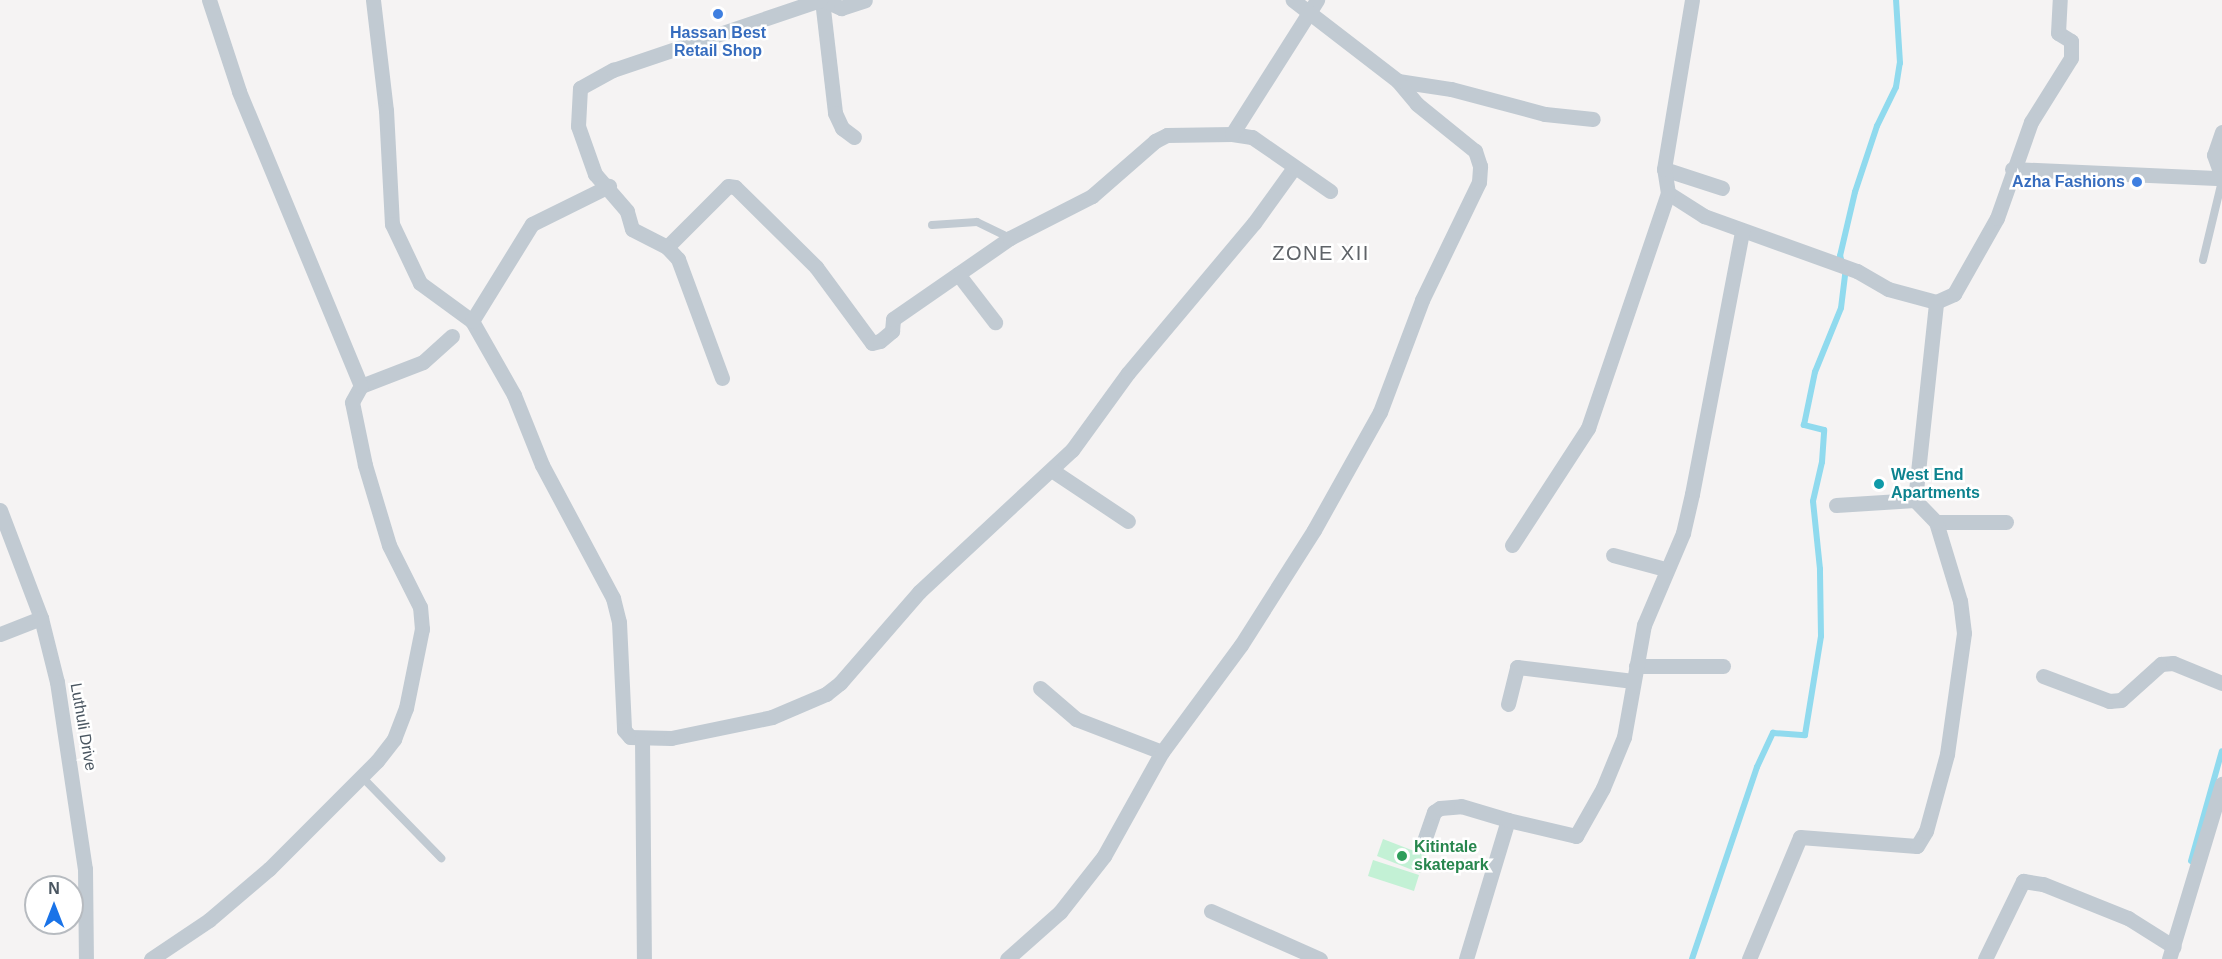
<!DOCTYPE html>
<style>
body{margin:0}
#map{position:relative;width:2222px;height:959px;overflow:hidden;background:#f5f3f3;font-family:Helvetica,sans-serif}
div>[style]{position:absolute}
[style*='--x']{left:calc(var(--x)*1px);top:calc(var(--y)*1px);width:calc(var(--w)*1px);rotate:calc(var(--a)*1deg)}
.green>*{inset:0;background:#c3f1d5}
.stream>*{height:6px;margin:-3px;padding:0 3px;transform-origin:3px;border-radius:3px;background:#90daee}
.lane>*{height:8px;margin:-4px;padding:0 4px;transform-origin:4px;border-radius:4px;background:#c1cad2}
.street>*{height:15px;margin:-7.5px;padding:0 7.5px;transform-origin:7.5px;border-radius:7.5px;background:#c1cad2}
.dots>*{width:16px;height:16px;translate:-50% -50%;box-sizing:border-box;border:3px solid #fff;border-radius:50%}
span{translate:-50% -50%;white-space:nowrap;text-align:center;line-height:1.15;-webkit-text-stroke:5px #fff;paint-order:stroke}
.shop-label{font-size:16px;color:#366cbe;font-weight:700}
.right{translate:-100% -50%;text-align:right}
.culture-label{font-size:16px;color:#0d838f;font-weight:700}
.left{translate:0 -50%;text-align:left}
.street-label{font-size:16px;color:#4a5661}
.leisure-label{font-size:16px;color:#27864d;font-weight:700}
.quarter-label{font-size:20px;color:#5f6368;letter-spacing:1.5px}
.north{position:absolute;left:24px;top:875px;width:60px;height:60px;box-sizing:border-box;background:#fff;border:2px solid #b7bbc0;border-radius:50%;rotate:0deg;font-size:16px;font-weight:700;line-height:24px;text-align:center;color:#4a5661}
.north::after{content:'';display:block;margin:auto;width:21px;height:27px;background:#1a73e8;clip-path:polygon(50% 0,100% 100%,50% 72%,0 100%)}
</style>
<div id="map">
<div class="green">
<div style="clip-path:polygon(1383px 839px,1427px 856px,1420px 873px,1377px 856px)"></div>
<div style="clip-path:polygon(1373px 860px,1419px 875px,1414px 891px,1368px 876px)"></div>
</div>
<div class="stream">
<div style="--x:2191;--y:861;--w:114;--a:-74.3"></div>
<div style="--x:1692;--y:959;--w:203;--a:-71.3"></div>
<div style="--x:1757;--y:767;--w:38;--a:-65"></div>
<div style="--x:1773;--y:733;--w:32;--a:4"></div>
<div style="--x:1805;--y:735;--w:100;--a:-80.8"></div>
<div style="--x:1821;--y:636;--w:67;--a:-90.9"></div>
<div style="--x:1820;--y:569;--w:68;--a:-95.9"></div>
<div style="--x:1813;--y:501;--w:40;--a:-77"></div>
<div style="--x:1822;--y:462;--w:32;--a:-86"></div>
<div style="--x:1824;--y:430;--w:21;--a:-166"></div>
<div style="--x:1804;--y:425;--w:54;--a:-78.3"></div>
<div style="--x:1815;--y:372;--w:69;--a:-67.9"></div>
<div style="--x:1841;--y:308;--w:35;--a:-83"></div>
<div style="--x:1845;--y:273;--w:18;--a:-106"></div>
<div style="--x:1840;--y:256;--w:66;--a:-76.8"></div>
<div style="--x:1855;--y:192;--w:70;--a:-71.6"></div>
<div style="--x:1877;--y:126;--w:43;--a:-64"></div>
<div style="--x:1896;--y:87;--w:24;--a:-81"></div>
<div style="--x:1900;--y:63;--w:63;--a:-93.6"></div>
</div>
<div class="lane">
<div style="--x:932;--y:225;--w:45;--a:-3.8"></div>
<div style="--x:977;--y:222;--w:37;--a:26"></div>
<div style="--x:2203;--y:260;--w:81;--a:-76.5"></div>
<div style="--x:361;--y:776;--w:115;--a:45.7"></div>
</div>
<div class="street">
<div style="--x:373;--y:0;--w:111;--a:83.3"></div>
<div style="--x:386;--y:110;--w:114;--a:87"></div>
<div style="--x:392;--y:224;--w:65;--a:64.6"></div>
<div style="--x:420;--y:283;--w:64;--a:36.2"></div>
<div style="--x:472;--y:321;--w:85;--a:60.4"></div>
<div style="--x:514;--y:395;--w:75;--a:68.2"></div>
<div style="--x:542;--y:465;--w:151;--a:61.9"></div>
<div style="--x:613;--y:598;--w:25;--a:76"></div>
<div style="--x:619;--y:622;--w:108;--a:87.3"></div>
<div style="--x:624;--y:730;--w:9;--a:49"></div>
<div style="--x:630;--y:737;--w:41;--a:1.4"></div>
<div style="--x:671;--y:738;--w:103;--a:-11.7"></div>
<div style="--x:772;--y:717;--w:59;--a:-23.1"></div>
<div style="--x:826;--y:694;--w:18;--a:-38"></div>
<div style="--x:840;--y:683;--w:121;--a:-49"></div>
<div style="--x:919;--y:592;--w:209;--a:-42.9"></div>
<div style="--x:1072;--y:450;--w:95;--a:-54"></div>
<div style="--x:1128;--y:373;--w:196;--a:-50"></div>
<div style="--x:1254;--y:223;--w:67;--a:-54.2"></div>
<div style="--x:822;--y:0;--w:114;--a:83.4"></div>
<div style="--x:835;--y:113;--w:17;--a:65"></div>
<div style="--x:842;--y:128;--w:15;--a:37"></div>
<div style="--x:823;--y:0;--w:20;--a:24"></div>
<div style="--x:841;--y:8;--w:25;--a:-18"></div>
<div style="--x:1398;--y:81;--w:54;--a:8.6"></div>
<div style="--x:1451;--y:89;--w:97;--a:14.9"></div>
<div style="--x:1545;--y:114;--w:48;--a:5.9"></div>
<div style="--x:2222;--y:132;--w:24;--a:109"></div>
<div style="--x:2214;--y:155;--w:23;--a:70"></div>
<div style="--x:1232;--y:134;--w:20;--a:9"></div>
<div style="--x:1252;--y:137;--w:95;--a:34.7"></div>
<div style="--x:1664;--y:169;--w:61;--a:18.1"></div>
<div style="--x:2012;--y:169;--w:210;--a:2.5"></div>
<div style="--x:1668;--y:193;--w:43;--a:32.6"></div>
<div style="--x:1704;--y:216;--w:163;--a:19.8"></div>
<div style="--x:1857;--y:271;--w:36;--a:30"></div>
<div style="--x:1888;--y:289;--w:50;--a:15.2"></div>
<div style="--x:1936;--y:302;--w:20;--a:-24"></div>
<div style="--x:1954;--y:294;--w:87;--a:-60.5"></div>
<div style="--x:1997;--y:218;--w:102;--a:-70.5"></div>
<div style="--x:2031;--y:122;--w:75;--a:-58"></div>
<div style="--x:2071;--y:58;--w:17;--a:-90"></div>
<div style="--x:2071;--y:41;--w:15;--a:-148"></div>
<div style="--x:2058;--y:33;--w:33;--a:-87"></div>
<div style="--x:667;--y:247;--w:86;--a:-45"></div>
<div style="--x:728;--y:186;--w:7;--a:8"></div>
<div style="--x:735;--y:187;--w:114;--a:44.6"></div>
<div style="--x:816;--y:267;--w:94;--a:53.6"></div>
<div style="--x:872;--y:343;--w:8;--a:-14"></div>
<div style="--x:880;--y:341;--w:16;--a:-40"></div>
<div style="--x:892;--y:331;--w:12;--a:-85"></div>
<div style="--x:893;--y:319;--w:142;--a:-34.7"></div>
<div style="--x:1010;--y:238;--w:92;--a:-27.1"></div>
<div style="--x:1092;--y:196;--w:84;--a:-41.1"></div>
<div style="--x:1155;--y:141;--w:13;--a:-27"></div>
<div style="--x:1167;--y:135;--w:65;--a:-0.9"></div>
<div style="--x:1232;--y:134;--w:159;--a:-57.6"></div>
<div style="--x:958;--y:274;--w:61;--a:52.4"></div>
<div style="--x:472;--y:321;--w:114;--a:-58.3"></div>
<div style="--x:532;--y:224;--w:86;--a:-26.3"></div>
<div style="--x:722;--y:378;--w:127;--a:-110.3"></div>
<div style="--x:678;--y:259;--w:16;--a:-133"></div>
<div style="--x:667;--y:247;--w:39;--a:-153"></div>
<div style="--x:632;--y:229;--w:19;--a:-106"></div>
<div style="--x:627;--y:211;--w:49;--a:-130.9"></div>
<div style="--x:595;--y:174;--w:51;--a:-109.5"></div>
<div style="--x:578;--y:126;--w:38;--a:-87"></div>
<div style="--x:580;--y:88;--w:38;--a:-29"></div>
<div style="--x:613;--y:70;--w:219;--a:-18.7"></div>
<div style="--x:361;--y:386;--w:66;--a:-21.2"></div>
<div style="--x:423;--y:362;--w:39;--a:-42"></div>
<div style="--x:1053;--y:471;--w:90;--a:33.7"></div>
<div style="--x:1836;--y:505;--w:79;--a:-3.6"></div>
<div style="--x:0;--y:510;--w:116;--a:69.2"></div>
<div style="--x:41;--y:618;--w:66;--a:76"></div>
<div style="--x:57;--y:682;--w:189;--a:81.5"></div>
<div style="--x:85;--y:869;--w:90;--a:89.4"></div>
<div style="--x:1936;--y:522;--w:70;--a:0"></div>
<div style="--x:1512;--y:545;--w:140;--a:-57"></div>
<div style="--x:1588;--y:428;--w:248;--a:-71.2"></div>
<div style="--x:1668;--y:193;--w:24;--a:-99"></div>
<div style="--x:1664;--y:169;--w:171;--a:-80.6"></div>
<div style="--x:1613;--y:555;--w:54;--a:15.1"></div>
<div style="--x:0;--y:634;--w:44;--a:-21.3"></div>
<div style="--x:1636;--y:666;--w:87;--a:0"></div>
<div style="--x:2043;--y:676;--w:71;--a:20.7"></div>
<div style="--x:2109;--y:701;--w:12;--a:-5"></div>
<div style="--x:2121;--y:700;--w:54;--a:-42"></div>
<div style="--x:2161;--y:664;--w:12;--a:-5"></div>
<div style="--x:2173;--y:663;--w:53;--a:22.2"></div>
<div style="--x:1040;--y:688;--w:48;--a:40.7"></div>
<div style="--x:1076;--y:719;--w:92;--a:21"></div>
<div style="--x:1508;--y:704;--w:38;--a:-76"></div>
<div style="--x:1517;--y:667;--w:117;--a:6.9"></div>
<div style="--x:642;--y:738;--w:221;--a:89.5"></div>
<div style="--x:1424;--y:841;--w:31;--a:-71"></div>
<div style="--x:1434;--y:812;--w:7;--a:-34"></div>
<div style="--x:1440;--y:808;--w:21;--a:-5"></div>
<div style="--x:1461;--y:806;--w:49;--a:16.6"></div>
<div style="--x:1211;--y:911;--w:119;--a:23.8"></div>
<div style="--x:151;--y:959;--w:70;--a:-33.9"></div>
<div style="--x:209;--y:920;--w:79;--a:-40.4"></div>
<div style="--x:269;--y:869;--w:153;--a:-45"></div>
<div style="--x:377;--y:761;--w:28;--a:-52"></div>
<div style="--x:394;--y:739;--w:33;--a:-69"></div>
<div style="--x:406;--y:708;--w:81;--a:-78.6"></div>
<div style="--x:422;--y:629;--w:22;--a:-95"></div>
<div style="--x:420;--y:607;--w:69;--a:-116.6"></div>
<div style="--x:389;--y:545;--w:84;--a:-106.7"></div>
<div style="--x:365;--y:465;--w:64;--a:-101.7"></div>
<div style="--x:352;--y:402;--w:18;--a:-61"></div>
<div style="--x:361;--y:386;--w:319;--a:-112.5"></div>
<div style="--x:239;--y:91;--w:96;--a:-108.2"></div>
<div style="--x:1007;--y:959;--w:71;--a:-41.6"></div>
<div style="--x:1060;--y:912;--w:71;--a:-51.8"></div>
<div style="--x:1104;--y:856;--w:119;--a:-60.9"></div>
<div style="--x:1162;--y:752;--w:133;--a:-53.6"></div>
<div style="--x:1241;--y:645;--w:136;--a:-57.6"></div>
<div style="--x:1314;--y:530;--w:135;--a:-60.8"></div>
<div style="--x:1380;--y:412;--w:120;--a:-69.4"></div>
<div style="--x:1422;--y:300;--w:131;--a:-64.2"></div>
<div style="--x:1479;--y:182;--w:16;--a:-86"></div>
<div style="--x:1480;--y:166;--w:16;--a:-108"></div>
<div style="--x:1475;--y:151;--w:75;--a:-141"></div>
<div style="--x:1417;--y:104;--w:30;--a:-130"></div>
<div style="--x:1398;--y:81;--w:133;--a:-142.4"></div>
<div style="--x:1466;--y:959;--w:145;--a:-73.2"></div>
<div style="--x:1508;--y:820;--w:70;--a:13.2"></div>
<div style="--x:1576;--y:836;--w:55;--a:-60.6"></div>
<div style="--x:1603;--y:788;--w:55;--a:-67.6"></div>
<div style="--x:1624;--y:737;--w:114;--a:-79.9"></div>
<div style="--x:1644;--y:625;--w:100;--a:-67"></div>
<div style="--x:1683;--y:533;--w:40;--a:-77"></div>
<div style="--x:1692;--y:494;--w:268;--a:-79.2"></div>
<div style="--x:1749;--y:959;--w:132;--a:-67.3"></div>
<div style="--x:1800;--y:837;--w:117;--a:4.4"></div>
<div style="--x:1917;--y:846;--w:17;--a:-59"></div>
<div style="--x:1926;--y:831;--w:80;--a:-74.7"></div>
<div style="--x:1947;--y:754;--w:122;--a:-82"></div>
<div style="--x:1964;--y:633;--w:32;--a:-97"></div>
<div style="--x:1960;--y:601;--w:83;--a:-106.9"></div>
<div style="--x:1936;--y:522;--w:30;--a:-134"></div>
<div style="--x:1915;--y:500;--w:199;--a:-83.9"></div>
<div style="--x:1985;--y:959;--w:87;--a:-64"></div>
<div style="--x:2023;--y:881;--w:20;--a:9"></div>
<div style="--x:2043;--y:884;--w:92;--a:21.8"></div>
<div style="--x:2128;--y:918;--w:54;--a:32.2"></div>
<div style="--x:2169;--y:959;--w:183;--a:-73.2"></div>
</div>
<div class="dots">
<div style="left:718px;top:14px;background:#3f7fe0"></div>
<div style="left:2137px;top:182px;background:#3f7fe0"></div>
<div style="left:1879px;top:484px;background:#0f9aa8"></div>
<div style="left:1402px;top:856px;background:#2e9e5b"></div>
</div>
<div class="shop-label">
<span style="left:718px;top:42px">Hassan Best<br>Retail Shop</span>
<span class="right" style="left:2125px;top:182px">Azha Fashions</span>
</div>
<div class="culture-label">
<span class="left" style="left:1891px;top:484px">West End<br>Apartments</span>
</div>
<div class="street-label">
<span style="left:83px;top:727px;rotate:80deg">Luthuli Drive</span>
</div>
<div class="leisure-label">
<span class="left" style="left:1414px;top:856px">Kitintale<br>skatepark</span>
</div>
<div class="quarter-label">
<span style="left:1321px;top:253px">ZONE XII</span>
</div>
<div class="north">N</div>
</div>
